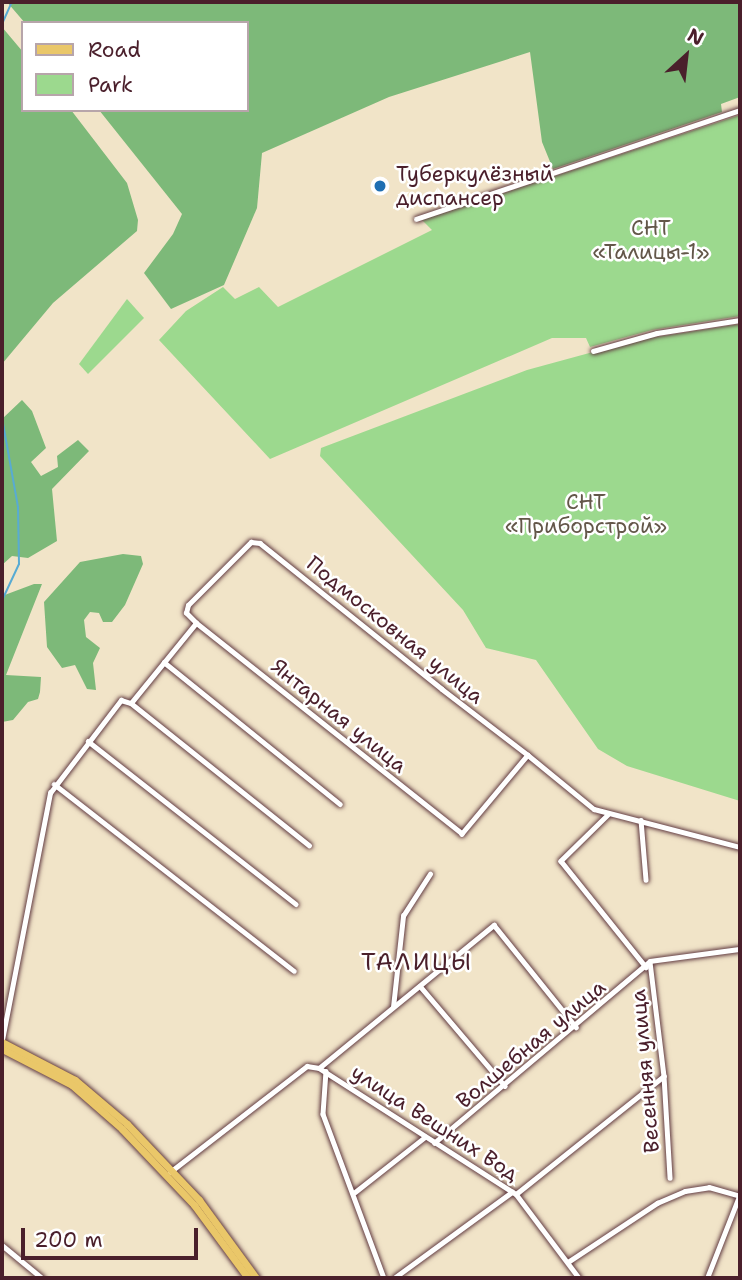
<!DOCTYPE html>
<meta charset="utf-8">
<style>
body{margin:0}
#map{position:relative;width:742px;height:1280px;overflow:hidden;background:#f1e4c8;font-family:"Shantell Sans",sans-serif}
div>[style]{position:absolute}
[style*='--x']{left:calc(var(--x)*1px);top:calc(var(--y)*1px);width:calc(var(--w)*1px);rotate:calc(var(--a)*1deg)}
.green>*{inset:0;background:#9cd98e}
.forest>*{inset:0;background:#7db979}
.stream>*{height:2px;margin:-1px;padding:0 1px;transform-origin:1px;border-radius:1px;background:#58abd3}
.roads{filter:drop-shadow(0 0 2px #633d43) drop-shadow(0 0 2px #633d43)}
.minor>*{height:4.5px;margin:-2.25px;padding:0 2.25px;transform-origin:2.25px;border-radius:2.25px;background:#fff}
.primary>*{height:7px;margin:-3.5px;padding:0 3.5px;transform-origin:3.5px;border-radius:3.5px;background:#eac769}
.dots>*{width:19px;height:19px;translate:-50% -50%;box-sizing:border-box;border:4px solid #fff;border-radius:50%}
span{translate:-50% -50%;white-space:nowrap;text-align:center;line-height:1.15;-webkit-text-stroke:5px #fff;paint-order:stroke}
.poi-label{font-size:21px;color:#4a1f2b}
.left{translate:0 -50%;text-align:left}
.park-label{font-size:21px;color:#635749}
.street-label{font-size:21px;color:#4a1f2b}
.quarter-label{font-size:24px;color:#4a1f2b;letter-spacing:2px}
.frame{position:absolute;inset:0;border:4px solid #4a1f2b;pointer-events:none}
.legend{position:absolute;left:21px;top:21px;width:228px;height:91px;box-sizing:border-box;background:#fff;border:2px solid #b7a5aa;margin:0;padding:9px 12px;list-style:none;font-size:21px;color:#4a1f2b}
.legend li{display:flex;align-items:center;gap:14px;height:35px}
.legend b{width:35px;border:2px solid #b7a5aa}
.north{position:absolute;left:651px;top:21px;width:70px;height:70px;-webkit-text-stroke:5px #fff;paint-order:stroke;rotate:27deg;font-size:19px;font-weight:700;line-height:28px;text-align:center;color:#4a1f2b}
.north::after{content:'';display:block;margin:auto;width:24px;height:32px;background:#4a1f2b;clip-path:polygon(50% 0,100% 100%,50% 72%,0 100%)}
.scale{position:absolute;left:21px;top:1228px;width:177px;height:32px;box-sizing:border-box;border:4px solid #4a1f2b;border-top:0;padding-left:9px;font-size:21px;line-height:24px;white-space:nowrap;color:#4a1f2b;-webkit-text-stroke:5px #fff;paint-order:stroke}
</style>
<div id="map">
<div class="green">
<div style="clip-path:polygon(740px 115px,740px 316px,652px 330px,590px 347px,586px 338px,552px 338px,270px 459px,159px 340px,186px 311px,223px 287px,235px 299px,259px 287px,278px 307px,432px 230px,422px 220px)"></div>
<div style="clip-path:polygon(127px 299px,144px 318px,88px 374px,79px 364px)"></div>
<div style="clip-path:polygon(740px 324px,740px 801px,627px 766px,598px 749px,536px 660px,486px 648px,463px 610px,320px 456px,321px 448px,527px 370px,637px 340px)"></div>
</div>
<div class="forest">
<div style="clip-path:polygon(7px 2px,740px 2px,740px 97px,721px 104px,722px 112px,553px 169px,542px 142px,530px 52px,389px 97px,262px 153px,257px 208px,224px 285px,171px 309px,144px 273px,173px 234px,182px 214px,99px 110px,247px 110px,247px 23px,25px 23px)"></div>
<div style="clip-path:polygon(2px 27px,23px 52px,23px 110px,71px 110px,127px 183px,138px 220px,137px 231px,53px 303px,2px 364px)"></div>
<div style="clip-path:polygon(22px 400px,32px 411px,46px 448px,31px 462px,41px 476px,58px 467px,57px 456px,78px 440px,89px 451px,52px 489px,57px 541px,28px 558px,12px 556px,2px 565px,2px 419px)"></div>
<div style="clip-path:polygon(123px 554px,141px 556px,143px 564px,125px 605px,112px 622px,103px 622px,99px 613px,90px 612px,84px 620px,86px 637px,100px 648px,93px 663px,96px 690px,87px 689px,75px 665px,62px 668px,47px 647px,44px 602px,80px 562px)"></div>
<div style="clip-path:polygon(34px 584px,42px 584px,6px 675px,41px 677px,40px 692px,38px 699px,28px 702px,13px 720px,2px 722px,2px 596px)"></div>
</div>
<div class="stream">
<div style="--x:2;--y:24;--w:24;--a:-66"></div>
<div style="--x:2;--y:418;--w:90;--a:79.8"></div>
<div style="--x:18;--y:507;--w:57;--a:89"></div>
<div style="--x:19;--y:564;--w:40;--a:115"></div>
</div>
<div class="roads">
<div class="minor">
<div style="--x:416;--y:219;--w:342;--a:-18.6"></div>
<div style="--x:593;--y:351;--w:66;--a:-15.7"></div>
<div style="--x:657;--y:333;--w:84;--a:-8.9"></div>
<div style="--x:164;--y:662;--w:226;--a:38.9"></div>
<div style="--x:131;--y:703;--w:103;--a:-50.9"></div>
<div style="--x:88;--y:741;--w:264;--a:38.1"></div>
<div style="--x:528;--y:755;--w:103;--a:129.9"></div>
<div style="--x:462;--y:834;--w:340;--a:-141.6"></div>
<div style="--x:196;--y:623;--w:14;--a:-135"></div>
<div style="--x:186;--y:613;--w:8;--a:-76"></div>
<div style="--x:188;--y:605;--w:89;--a:-45"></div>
<div style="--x:251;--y:542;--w:9;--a:6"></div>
<div style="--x:260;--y:543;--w:233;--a:38.7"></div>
<div style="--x:442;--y:689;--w:108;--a:37.5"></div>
<div style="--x:528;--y:755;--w:85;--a:39.3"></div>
<div style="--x:594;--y:809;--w:151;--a:14.6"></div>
<div style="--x:54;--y:784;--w:304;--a:37.9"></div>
<div style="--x:608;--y:815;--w:66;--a:135.6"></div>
<div style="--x:561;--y:861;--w:136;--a:51.3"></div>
<div style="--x:641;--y:820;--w:60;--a:85.2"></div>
<div style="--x:650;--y:962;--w:115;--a:83"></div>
<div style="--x:664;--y:1076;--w:102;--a:86.6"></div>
<div style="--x:420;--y:986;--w:131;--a:49.6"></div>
<div style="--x:393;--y:1007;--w:92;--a:-83.7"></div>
<div style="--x:403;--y:916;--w:50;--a:-57.3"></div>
<div style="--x:2;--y:1040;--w:252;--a:-79"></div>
<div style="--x:50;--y:793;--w:117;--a:-52.6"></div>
<div style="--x:121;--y:700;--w:10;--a:17"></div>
<div style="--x:131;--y:703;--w:228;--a:38.6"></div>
<div style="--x:319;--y:1068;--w:234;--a:32.6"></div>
<div style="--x:516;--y:1194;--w:105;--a:53.1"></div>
<div style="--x:326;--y:1071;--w:43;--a:94"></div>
<div style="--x:323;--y:1114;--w:175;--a:69.6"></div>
<div style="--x:434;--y:1143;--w:282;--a:-40.1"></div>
<div style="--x:650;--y:961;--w:91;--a:-7.6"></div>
<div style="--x:170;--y:1172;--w:173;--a:-37.7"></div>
<div style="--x:307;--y:1066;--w:12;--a:9"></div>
<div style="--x:319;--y:1068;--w:226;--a:-39.3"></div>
<div style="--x:494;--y:925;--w:131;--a:51.2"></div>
<div style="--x:355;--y:1192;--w:89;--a:-38.2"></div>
<div style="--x:516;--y:1194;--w:189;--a:-38.6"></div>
<div style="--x:2;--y:1245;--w:52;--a:39.5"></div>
<div style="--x:568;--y:1262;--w:107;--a:-33.5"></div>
<div style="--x:657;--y:1203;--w:30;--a:-23"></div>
<div style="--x:685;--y:1191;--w:24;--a:-9"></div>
<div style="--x:709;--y:1187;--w:32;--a:16"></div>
<div style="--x:394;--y:1278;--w:146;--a:-36.1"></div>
<div style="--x:707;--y:1278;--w:90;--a:-68.6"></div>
</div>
<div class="primary">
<div style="--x:2;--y:1042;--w:82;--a:27.5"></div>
<div style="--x:75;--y:1080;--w:68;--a:40.2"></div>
<div style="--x:127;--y:1124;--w:105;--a:46.5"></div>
<div style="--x:199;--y:1200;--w:97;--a:53.8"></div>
<div style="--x:2;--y:1049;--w:79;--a:27.2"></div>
<div style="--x:72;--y:1085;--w:67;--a:41.3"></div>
<div style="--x:122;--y:1129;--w:105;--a:46.5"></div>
<div style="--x:194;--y:1205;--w:91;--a:53.5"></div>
</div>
</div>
<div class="dots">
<div style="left:380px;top:186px;background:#1f6fb2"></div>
</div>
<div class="poi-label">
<span class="left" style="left:396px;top:186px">Туберкулёзный<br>диспансер</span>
</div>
<div class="park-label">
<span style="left:651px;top:240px">СНТ<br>«Талицы-1»</span>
<span style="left:586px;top:514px">СНТ<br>«Приборстрой»</span>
</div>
<div class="street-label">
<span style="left:395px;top:630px;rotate:39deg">Подмосковная улица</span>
<span style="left:339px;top:716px;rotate:39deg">Янтарная улица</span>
<span style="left:531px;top:1044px;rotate:-40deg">Волшебная улица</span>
<span style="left:645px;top:1071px;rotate:-95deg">Весенняя улица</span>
<span style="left:435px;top:1123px;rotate:33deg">улица Вешних Вод</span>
</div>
<div class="quarter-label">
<span style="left:417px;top:963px">ТАЛИЦЫ</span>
</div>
<div class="frame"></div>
<ul class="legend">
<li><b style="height:9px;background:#eac769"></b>Road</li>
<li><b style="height:19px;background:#9cd98e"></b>Park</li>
</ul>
<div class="north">N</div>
<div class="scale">200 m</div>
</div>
